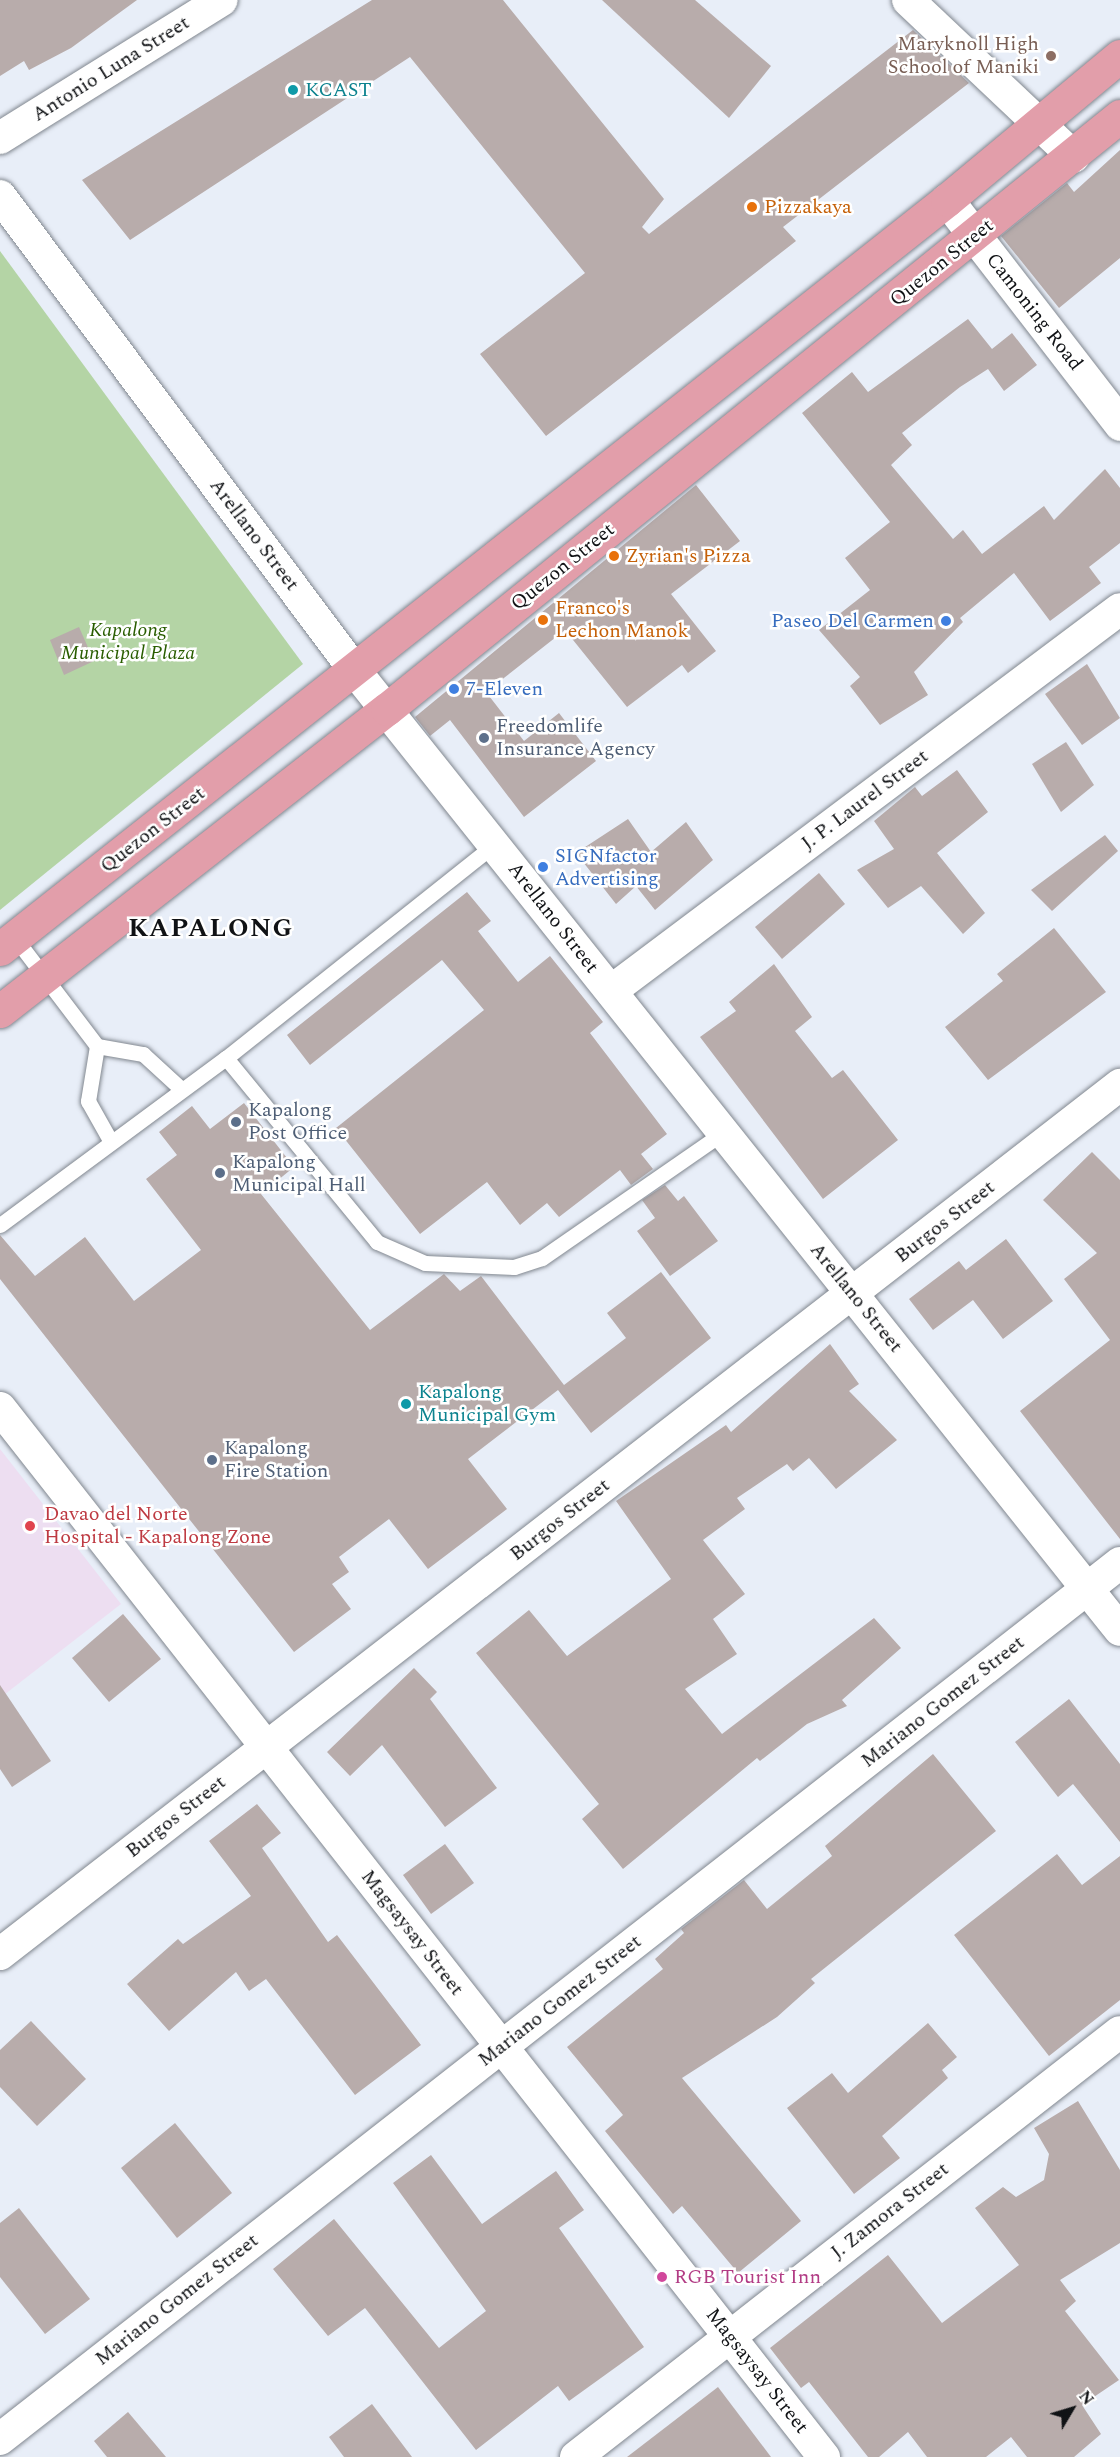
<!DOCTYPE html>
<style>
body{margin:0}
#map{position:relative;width:1120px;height:2457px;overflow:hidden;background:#e8eef8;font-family:Spectral,serif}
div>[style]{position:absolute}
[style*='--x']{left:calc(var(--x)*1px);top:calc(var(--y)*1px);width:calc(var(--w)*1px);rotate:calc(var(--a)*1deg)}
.medical>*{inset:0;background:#eddef1}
.green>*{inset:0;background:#b4d4a5}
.building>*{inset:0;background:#b8acab}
.roads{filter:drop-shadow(0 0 2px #81878f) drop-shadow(0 0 2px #81878f)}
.service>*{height:15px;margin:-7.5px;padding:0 7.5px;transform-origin:7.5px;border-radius:7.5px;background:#fff}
.minor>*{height:32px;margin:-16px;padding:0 16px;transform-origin:16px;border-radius:16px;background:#fff}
.tertiary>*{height:33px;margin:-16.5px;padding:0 16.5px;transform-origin:16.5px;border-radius:16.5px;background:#fff}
.trunk>*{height:33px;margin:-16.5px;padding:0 16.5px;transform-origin:16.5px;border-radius:16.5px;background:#e29eaa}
.dots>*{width:16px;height:16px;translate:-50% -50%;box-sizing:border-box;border:3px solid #fff;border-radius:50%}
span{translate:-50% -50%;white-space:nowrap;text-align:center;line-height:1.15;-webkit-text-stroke:5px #fff;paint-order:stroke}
.education-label{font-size:20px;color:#785e54}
.right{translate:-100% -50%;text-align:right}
.street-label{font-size:20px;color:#101215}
.culture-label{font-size:20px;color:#0d838f}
.left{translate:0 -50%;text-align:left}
.food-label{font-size:20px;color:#c56008}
.shop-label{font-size:20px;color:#366cbe}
.park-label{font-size:20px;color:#295d00;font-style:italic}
.service-label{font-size:20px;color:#4e5e75}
.health-label{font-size:20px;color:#be3a42}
.hotel-label{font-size:20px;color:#b23c85}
.district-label{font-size:26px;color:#101215;font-weight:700;letter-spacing:1.5px}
.north{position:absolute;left:1042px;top:2379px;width:60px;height:60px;-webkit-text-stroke:4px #fff;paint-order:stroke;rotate:52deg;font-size:16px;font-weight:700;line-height:24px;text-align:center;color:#101215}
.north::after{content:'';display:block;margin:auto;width:21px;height:27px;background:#101215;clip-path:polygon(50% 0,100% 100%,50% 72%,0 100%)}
</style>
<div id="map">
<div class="medical">
<div style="clip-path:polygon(0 1449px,121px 1604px,0 1698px)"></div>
</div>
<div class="green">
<div style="clip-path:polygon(0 251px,303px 664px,0 910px)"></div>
</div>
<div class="building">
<div style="clip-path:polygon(0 0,137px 0,71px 48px,29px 70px,24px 61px,0 76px)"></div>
<div style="clip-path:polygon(372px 0,503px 0,664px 199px,642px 227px,649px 234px,913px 30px,969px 83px,783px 227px,796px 241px,546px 436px,480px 354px,585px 273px,410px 57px,130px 240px,82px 180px)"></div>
<div style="clip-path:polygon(602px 0,695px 0,771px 66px,729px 118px)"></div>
<div style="clip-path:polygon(1120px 150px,1120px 258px,1059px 308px,1001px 236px,1067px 183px,1074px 192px)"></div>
<div style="clip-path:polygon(968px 319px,992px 349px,1012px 333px,1037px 365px,1004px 391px,988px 369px,960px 387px,902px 433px,912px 445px,891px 465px,953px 539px,963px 530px,982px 554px,1044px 506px,1054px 520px,1105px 469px,1120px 488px,1120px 543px,1089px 567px,1101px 583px,1050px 621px,1014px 573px,960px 618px,963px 622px,914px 672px,928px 695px,880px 725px,850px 686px,860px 677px,819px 630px,870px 590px,845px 558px,890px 522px,802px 413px,852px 372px,868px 392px)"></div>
<div style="clip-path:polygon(696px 485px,740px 541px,671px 594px,716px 651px,688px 673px,682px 665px,627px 707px,565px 630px,486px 692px,524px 741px,559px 713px,596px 761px,524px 817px,450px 720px,430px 736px,415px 717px)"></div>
<div style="clip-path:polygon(79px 627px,94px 661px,64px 675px,50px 640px)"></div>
<div style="clip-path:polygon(1087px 664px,1120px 718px,1082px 745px,1045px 694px)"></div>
<div style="clip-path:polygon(1066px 742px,1094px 785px,1061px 812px,1032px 764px)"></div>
<div style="clip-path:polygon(957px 770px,988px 812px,937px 853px,985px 913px,963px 934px,921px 886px,888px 908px,857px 870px,894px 849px,874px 821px,915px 787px,922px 796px)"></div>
<div style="clip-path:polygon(628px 819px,651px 852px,686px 822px,713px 860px,655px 910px,636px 886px,616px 904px,576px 853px)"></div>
<div style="clip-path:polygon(1105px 835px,1118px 851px,1052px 911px,1031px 890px)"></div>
<div style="clip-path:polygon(819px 873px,845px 904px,782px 959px,755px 927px)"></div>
<div style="clip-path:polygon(467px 892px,491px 921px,478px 931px,518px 982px,550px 956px,603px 1022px,590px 1033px,667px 1134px,641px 1154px,653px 1169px,631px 1185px,620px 1170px,559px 1217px,547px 1203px,520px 1225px,487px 1182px,420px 1234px,336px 1128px,484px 1010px,442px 960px,310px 1065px,287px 1035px)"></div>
<div style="clip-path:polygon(1054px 928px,1106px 992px,988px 1080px,945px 1027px,1003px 981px,997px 974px)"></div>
<div style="clip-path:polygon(774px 964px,812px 1017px,795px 1031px,832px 1078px,843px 1070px,898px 1140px,823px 1199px,700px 1037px,736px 1011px,729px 1002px)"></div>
<div style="clip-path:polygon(244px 1103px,294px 1167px,261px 1194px,370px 1330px,444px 1274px,460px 1291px,481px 1276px,564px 1385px,626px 1338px,607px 1313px,661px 1272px,711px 1338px,591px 1433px,558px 1390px,468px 1459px,507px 1509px,428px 1569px,389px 1519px,339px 1557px,349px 1572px,332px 1584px,351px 1609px,294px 1652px,0 1279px,0 1235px,35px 1276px,85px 1237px,134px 1301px,201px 1250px,146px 1179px,177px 1155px,159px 1132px,192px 1106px,210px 1129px)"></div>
<div style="clip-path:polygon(1092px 1152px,1120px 1180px,1120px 1539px,1020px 1411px,1110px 1340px,1064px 1279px,1097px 1253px,1043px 1200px)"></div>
<div style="clip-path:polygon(665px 1185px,678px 1201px,684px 1196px,718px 1241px,670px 1276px,637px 1231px,655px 1218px,642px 1200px)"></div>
<div style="clip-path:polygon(1006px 1239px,1053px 1301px,1003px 1339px,973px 1300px,933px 1330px,909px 1299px,959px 1261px,966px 1270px)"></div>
<div style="clip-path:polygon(830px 1344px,859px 1384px,849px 1391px,897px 1440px,836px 1489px,809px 1458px,793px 1471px,787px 1464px,737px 1498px,745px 1509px,703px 1540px,745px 1594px,713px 1619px,737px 1654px,685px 1689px,722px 1734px,874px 1618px,901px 1648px,842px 1700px,847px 1706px,807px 1724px,760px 1761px,757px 1758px,623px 1869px,582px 1819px,599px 1804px,476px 1653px,529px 1610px,567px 1656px,671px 1579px,616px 1501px,726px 1425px,731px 1432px)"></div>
<div style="clip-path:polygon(123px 1614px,161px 1659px,109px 1702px,72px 1658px)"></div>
<div style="clip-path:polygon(414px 1668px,437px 1692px,430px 1699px,497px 1788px,445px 1827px,382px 1745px,350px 1776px,327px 1752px)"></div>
<div style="clip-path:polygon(0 1685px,51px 1761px,12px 1787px,0 1769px)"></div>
<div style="clip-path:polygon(1069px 1699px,1120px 1764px,1120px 1842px,1073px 1784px,1058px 1797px,1015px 1742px)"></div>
<div style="clip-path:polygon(933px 1754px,996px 1831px,811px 1979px,815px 1983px,777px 2017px,682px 2078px,801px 2221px,738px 2273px,682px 2206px,673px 2214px,605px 2131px,623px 2115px,567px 2047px,663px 1969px,655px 1959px,684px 1933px,681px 1929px,744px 1880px,767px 1909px,832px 1856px,825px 1846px)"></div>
<div style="clip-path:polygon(257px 1804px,281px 1833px,262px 1848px,328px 1942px,337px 1935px,421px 2045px,355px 2095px,266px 1979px,249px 1991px,236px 1972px,169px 2031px,127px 1984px,178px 1939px,183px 1944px,251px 1896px,209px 1841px)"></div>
<div style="clip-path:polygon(445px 1844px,474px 1883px,431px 1914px,403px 1875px)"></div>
<div style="clip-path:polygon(1057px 1854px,1082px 1885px,1120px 1856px,1120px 2000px,1049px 2056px,954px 1935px)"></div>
<div style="clip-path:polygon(31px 2021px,86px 2079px,37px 2126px,0 2087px,0 2050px)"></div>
<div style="clip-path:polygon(928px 2023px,957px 2057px,942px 2070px,948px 2078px,882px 2136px,900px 2158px,854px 2194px,787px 2108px,832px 2073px,848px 2093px)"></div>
<div style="clip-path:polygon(1078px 2101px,1120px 2170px,1120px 2243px,1060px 2280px,1076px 2301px,1065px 2311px,1119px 2380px,1082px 2405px,1101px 2434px,1074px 2457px,1027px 2457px,1011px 2437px,986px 2457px,927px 2457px,908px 2432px,879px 2457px,868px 2457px,809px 2382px,801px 2388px,770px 2348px,888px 2255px,942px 2323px,1019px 2265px,975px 2208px,1003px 2187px,1016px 2197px,1044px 2180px,1049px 2154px,1034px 2128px)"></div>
<div style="clip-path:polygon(175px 2123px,232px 2193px,177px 2238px,121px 2168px)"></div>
<div style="clip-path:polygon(431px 2155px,482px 2224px,556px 2171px,584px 2210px,559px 2228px,644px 2347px,569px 2401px,558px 2386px,476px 2450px,365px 2308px,328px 2336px,273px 2269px,334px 2219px,439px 2348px,486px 2311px,393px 2183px)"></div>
<div style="clip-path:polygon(19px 2208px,90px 2299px,45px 2334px,0 2277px,0 2223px)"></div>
<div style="clip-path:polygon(718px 2387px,771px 2457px,627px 2457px)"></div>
<div style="clip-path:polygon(372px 2404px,412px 2457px,344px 2457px,329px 2437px)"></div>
<div style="clip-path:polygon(128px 2412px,166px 2457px,107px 2457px,94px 2441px)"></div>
</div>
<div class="roads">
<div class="service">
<div style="--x:15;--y:938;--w:136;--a:52.8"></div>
<div style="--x:97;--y:1046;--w:47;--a:9.9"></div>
<div style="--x:143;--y:1054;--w:50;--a:42.6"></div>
<div style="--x:97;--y:1046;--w:56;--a:99.3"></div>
<div style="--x:88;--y:1101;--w:45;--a:60.6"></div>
<div style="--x:226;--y:1058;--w:238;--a:50.6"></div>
<div style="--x:377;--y:1242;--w:52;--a:23.6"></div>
<div style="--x:425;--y:1263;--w:89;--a:2.6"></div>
<div style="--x:514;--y:1267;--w:29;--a:-18"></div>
<div style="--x:542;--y:1258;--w:221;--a:-34.7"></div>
<div style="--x:0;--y:1225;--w:281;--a:-36.5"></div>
<div style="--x:226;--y:1058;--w:344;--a:-38.5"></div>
</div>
<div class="minor">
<div style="--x:908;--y:0;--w:228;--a:43.4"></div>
<div style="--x:0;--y:138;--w:261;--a:-31.9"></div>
<div style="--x:0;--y:196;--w:594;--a:53.21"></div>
<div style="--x:356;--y:672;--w:1225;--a:51.43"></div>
<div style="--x:611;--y:991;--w:636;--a:-36.89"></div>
<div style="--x:0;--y:1408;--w:1334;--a:51.85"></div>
<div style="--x:0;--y:1954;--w:1418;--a:-37.81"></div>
<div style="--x:0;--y:2439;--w:1422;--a:-38.03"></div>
<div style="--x:576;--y:2457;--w:690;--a:-38"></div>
</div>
<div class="tertiary">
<div style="--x:947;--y:200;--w:283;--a:52.3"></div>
</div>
<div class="trunk">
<div style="--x:0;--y:949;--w:1207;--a:-38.34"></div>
<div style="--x:947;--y:200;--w:225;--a:-39.8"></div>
<div style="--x:0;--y:1011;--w:491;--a:-38"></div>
<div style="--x:387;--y:709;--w:943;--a:-38.97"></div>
</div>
</div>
<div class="dots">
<div style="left:1051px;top:56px;background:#8d6e63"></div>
<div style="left:293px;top:90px;background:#0f9aa8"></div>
<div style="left:752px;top:207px;background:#e8710a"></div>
<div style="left:614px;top:556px;background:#e8710a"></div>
<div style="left:543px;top:620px;background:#e8710a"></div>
<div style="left:946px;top:621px;background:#3f7fe0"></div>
<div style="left:454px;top:689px;background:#3f7fe0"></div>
<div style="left:484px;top:738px;background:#5c6f8a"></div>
<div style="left:543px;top:867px;background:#3f7fe0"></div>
<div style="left:236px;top:1122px;background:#5c6f8a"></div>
<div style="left:220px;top:1173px;background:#5c6f8a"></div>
<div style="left:406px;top:1404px;background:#0f9aa8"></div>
<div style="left:212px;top:1460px;background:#5c6f8a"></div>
<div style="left:30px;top:1526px;background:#e0444e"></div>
<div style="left:662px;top:2277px;background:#d1479c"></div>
</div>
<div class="education-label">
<span class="right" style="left:1039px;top:56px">Maryknoll High<br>School of Maniki</span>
</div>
<div class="street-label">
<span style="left:111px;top:69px;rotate:-32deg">Antonio Luna Street</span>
<span style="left:942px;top:263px;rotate:-39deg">Quezon Street</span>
<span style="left:1034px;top:312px;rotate:52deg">Camoning Road</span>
<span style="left:254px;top:535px;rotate:53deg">Arellano Street</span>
<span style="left:563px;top:567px;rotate:-39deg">Quezon Street</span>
<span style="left:865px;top:800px;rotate:-37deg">J. P. Laurel Street</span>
<span style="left:153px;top:830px;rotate:-38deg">Quezon Street</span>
<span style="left:553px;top:918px;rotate:52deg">Arellano Street</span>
<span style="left:945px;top:1222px;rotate:-38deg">Burgos Street</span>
<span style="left:856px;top:1298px;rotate:51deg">Arellano Street</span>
<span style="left:560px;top:1520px;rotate:-38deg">Burgos Street</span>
<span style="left:943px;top:1702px;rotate:-38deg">Mariano Gomez Street</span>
<span style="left:176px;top:1817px;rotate:-38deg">Burgos Street</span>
<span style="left:412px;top:1933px;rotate:52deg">Magsaysay Street</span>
<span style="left:560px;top:2001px;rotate:-38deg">Mariano Gomez Street</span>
<span style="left:890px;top:2211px;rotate:-38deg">J. Zamora Street</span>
<span style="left:177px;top:2300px;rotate:-38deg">Mariano Gomez Street</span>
<span style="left:757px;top:2371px;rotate:52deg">Magsaysay Street</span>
</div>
<div class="culture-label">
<span class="left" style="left:305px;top:90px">KCAST</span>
<span class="left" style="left:418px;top:1404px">Kapalong<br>Municipal Gym</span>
</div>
<div class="food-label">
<span class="left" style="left:764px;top:207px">Pizzakaya</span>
<span class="left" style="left:626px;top:556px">Zyrian's Pizza</span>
<span class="left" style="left:555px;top:620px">Franco's<br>Lechon Manok</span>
</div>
<div class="shop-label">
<span class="right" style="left:934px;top:621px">Paseo Del Carmen</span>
<span class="left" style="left:466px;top:689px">7-Eleven</span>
<span class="left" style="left:555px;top:868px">SIGNfactor<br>Advertising</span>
</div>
<div class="park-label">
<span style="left:128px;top:642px">Kapalong<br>Municipal Plaza</span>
</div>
<div class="service-label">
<span class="left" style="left:496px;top:738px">Freedomlife<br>Insurance Agency</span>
<span class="left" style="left:248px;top:1122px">Kapalong<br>Post Office</span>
<span class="left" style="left:232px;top:1174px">Kapalong<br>Municipal Hall</span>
<span class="left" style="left:224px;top:1460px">Kapalong<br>Fire Station</span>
</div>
<div class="health-label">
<span class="left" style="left:44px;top:1526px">Davao del Norte<br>Hospital - Kapalong Zone</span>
</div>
<div class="hotel-label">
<span class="left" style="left:674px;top:2277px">RGB Tourist Inn</span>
</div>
<div class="district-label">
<span style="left:211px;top:929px">KAPALONG</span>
</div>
<div class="north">N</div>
</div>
